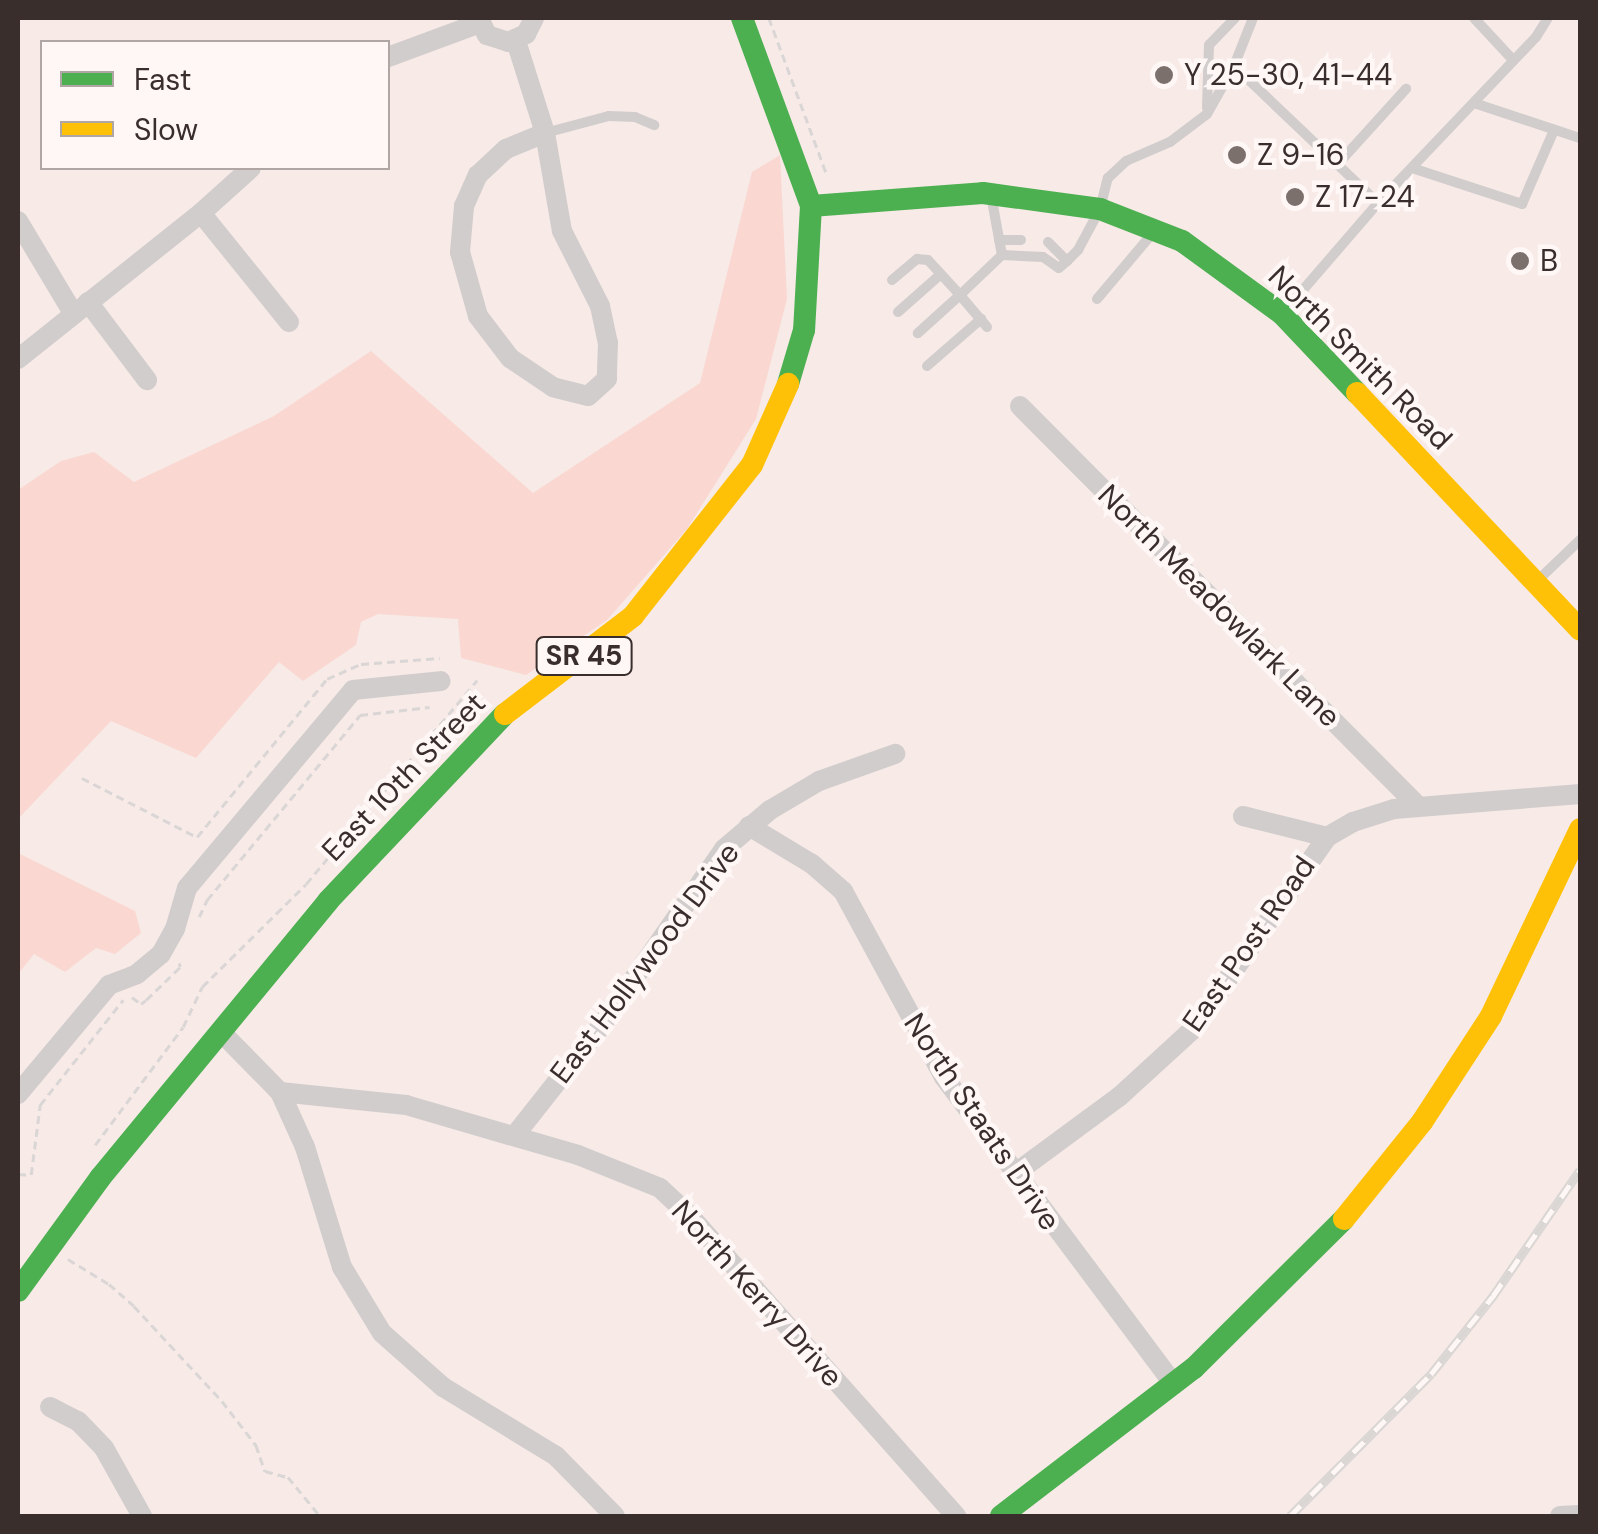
<!DOCTYPE html>
<style>
body{margin:0}
#map{position:relative;width:1598px;height:1534px;overflow:hidden;background:#f7eae7;font-family:"DM Sans",sans-serif}
div>[style]{position:absolute}
[style*='--x']{left:calc(var(--x)*1px);top:calc(var(--y)*1px);width:calc(var(--w)*1px);rotate:calc(var(--a)*1deg)}
.green>*{inset:0;background:#fad8d1}
.path>*{height:2.5px;margin-top:-1.25px;transform-origin:0;background:repeating-linear-gradient(90deg,#dad6d5 0 8px,transparent 0 13px)}
.lane>*{height:10px;margin:-5px;padding:0 5px;transform-origin:5px;border-radius:5px;background:#d1cdcc}
.street>*{height:20px;margin:-10px;padding:0 10px;transform-origin:10px;border-radius:10px;background:#d1cdcc}
.fast>*{height:22px;margin:-11px;padding:0 11px;transform-origin:11px;border-radius:11px;background:#4caf50}
.slow>*{height:22px;margin:-11px;padding:0 11px;transform-origin:11px;border-radius:11px;background:#ffc107}
.rail>*{height:9px;margin-top:-4.5px;transform-origin:0;background:repeating-linear-gradient(90deg,#fef7f6 0 15px,#d9d6d4 0 30px);box-sizing:border-box;border-block:2px solid #d9d6d4}
.dots>*{width:28px;height:28px;translate:-50% -50%;box-sizing:border-box;border:5px solid #fef7f6;border-radius:50%}
span{translate:-50% -50%;white-space:nowrap;text-align:center;line-height:1.15;-webkit-text-stroke:9px #fef7f6;paint-order:stroke}
.shield-label span{padding:2px 8px;background:#fef7f6;border:2px solid;border-radius:8px;-webkit-text-stroke-width:0}
.shield-label{font-size:28px;color:#3a2e2c;font-weight:700}
.poi-label{font-size:30px;color:#3a2e2c}
.left{translate:0 -50%;text-align:left}
.street-label{font-size:30px;color:#3a2e2c}
.frame{position:absolute;inset:0;border:20px solid #3a2e2c;pointer-events:none}
.legend{position:absolute;left:40px;top:40px;width:350px;height:130px;box-sizing:border-box;background:#fef7f6;border:2px solid #b0a7a5;margin:0;padding:12px 18px;list-style:none;font-size:30px;color:#3a2e2c}
.legend li{display:flex;align-items:center;gap:20px;height:50px}
.legend b{width:50px;border:2px solid #b0a7a5}
</style>
<div id="map">
<div class="green">
<div style="clip-path:polygon(780px 155px,787px 299px,756px 419px,687px 529px,607px 620px,526px 675px,461px 658px,458px 619px,378px 614px,361px 622px,356px 645px,303px 681px,279px 662px,196px 758px,111px 721px,18px 819px,18px 490px,61px 461px,94px 452px,134px 482px,274px 416px,371px 351px,533px 493px,700px 383px,752px 172px)"></div>
<div style="clip-path:polygon(18px 853px,135px 911px,141px 933px,115px 954px,96px 948px,65px 972px,34px 954px,18px 974px)"></div>
</div>
<div class="path">
<div style="--x:769;--y:18;--w:167;--a:69.7"></div>
<div style="--x:82;--y:778;--w:129;--a:27.2"></div>
<div style="--x:197;--y:837;--w:205;--a:-50.6"></div>
<div style="--x:327;--y:679;--w:37;--a:-24"></div>
<div style="--x:361;--y:664;--w:79;--a:-4.3"></div>
<div style="--x:199;--y:917;--w:19;--a:-65"></div>
<div style="--x:207;--y:900;--w:240;--a:-50.4"></div>
<div style="--x:360;--y:715;--w:70;--a:-6.5"></div>
<div style="--x:132;--y:997;--w:11;--a:38"></div>
<div style="--x:141;--y:1004;--w:6;--a:-39"></div>
<div style="--x:146;--y:1000;--w:47;--a:-44.1"></div>
<div style="--x:180;--y:967;--w:4;--a:-104"></div>
<div style="--x:95;--y:1145;--w:147;--a:-53.3"></div>
<div style="--x:183;--y:1027;--w:44;--a:-64.6"></div>
<div style="--x:202;--y:987;--w:146;--a:-44.7"></div>
<div style="--x:306;--y:884;--w:266;--a:-50"></div>
<div style="--x:18;--y:1174;--w:13;--a:4"></div>
<div style="--x:31;--y:1175;--w:71;--a:-82.7"></div>
<div style="--x:40;--y:1105;--w:134;--a:-51.7"></div>
<div style="--x:68;--y:1259;--w:48;--a:31.4"></div>
<div style="--x:109;--y:1284;--w:33;--a:41"></div>
<div style="--x:134;--y:1306;--w:129;--a:47.2"></div>
<div style="--x:222;--y:1401;--w:56;--a:52.3"></div>
<div style="--x:256;--y:1445;--w:28;--a:71"></div>
<div style="--x:265;--y:1471;--w:24;--a:15"></div>
<div style="--x:288;--y:1477;--w:50;--a:50.6"></div>
</div>
<div class="lane">
<div style="--x:1474;--y:18;--w:57;--a:47.1"></div>
<div style="--x:1234;--y:66;--w:199;--a:43.6"></div>
<div style="--x:1474;--y:103;--w:112;--a:18.3"></div>
<div style="--x:1207;--y:108;--w:63;--a:-88.2"></div>
<div style="--x:1209;--y:45;--w:37;--a:-46"></div>
<div style="--x:545;--y:133;--w:66;--a:-14.9"></div>
<div style="--x:609;--y:116;--w:26;--a:2"></div>
<div style="--x:635;--y:117;--w:21;--a:23"></div>
<div style="--x:1337;--y:165;--w:103;--a:-47.8"></div>
<div style="--x:1412;--y:168;--w:116;--a:18.1"></div>
<div style="--x:1522;--y:204;--w:81;--a:-66.6"></div>
<div style="--x:999;--y:240;--w:22;--a:0"></div>
<div style="--x:1048;--y:242;--w:27;--a:45"></div>
<div style="--x:1067;--y:261;--w:16;--a:-45"></div>
<div style="--x:1078;--y:250;--w:47;--a:-61.8"></div>
<div style="--x:1100;--y:209;--w:32;--a:-76"></div>
<div style="--x:1108;--y:178;--w:25;--a:-43"></div>
<div style="--x:1126;--y:161;--w:48;--a:-23.4"></div>
<div style="--x:1170;--y:142;--w:46;--a:-37.1"></div>
<div style="--x:1207;--y:114;--w:55;--a:-60.6"></div>
<div style="--x:1234;--y:66;--w:52;--a:-68.4"></div>
<div style="--x:1002;--y:255;--w:41;--a:2.8"></div>
<div style="--x:1043;--y:257;--w:19;--a:35"></div>
<div style="--x:1059;--y:268;--w:11;--a:-41"></div>
<div style="--x:892;--y:280;--w:33;--a:-40"></div>
<div style="--x:917;--y:259;--w:11;--a:5"></div>
<div style="--x:928;--y:260;--w:47;--a:47.6"></div>
<div style="--x:960;--y:295;--w:57;--a:137.9"></div>
<div style="--x:1097;--y:299;--w:85;--a:-49.8"></div>
<div style="--x:898;--y:312;--w:57;--a:-41.5"></div>
<div style="--x:1283;--y:313;--w:145;--a:-49.2"></div>
<div style="--x:1378;--y:203;--w:229;--a:-46.4"></div>
<div style="--x:1536;--y:37;--w:22;--a:-58"></div>
<div style="--x:987;--y:327;--w:42;--a:-130.2"></div>
<div style="--x:960;--y:295;--w:58;--a:-43.6"></div>
<div style="--x:1002;--y:255;--w:61;--a:-100.4"></div>
<div style="--x:927;--y:366;--w:72;--a:-41"></div>
<div style="--x:1536;--y:582;--w:61;--a:-43.7"></div>
</div>
<div class="street">
<div style="--x:479;--y:18;--w:19;--a:65"></div>
<div style="--x:487;--y:35;--w:22;--a:18"></div>
<div style="--x:508;--y:42;--w:20;--a:-24"></div>
<div style="--x:526;--y:34;--w:18;--a:-63"></div>
<div style="--x:516;--y:41;--w:96;--a:72.5"></div>
<div style="--x:388;--y:57;--w:98;--a:-20.3"></div>
<div style="--x:545;--y:133;--w:99;--a:80.2"></div>
<div style="--x:562;--y:231;--w:84;--a:63.1"></div>
<div style="--x:600;--y:306;--w:38;--a:78"></div>
<div style="--x:608;--y:343;--w:36;--a:92"></div>
<div style="--x:607;--y:379;--w:25;--a:138"></div>
<div style="--x:588;--y:396;--w:36;--a:-166"></div>
<div style="--x:553;--y:387;--w:52;--a:-146"></div>
<div style="--x:510;--y:358;--w:53;--a:-127.3"></div>
<div style="--x:478;--y:316;--w:66;--a:-105.7"></div>
<div style="--x:460;--y:252;--w:46;--a:-85"></div>
<div style="--x:464;--y:206;--w:34;--a:-66"></div>
<div style="--x:478;--y:175;--w:38;--a:-43"></div>
<div style="--x:506;--y:149;--w:42;--a:-22.3"></div>
<div style="--x:201;--y:213;--w:140;--a:51.1"></div>
<div style="--x:18;--y:221;--w:107;--a:59.1"></div>
<div style="--x:88;--y:302;--w:98;--a:52.9"></div>
<div style="--x:18;--y:359;--w:234;--a:-38.6"></div>
<div style="--x:201;--y:213;--w:67;--a:-42"></div>
<div style="--x:1020;--y:406;--w:564;--a:45.14"></div>
<div style="--x:1243;--y:816;--w:87;--a:14"></div>
<div style="--x:749;--y:826;--w:74;--a:31.1"></div>
<div style="--x:812;--y:864;--w:41;--a:41.1"></div>
<div style="--x:843;--y:891;--w:212;--a:61.5"></div>
<div style="--x:944;--y:1077;--w:384;--a:53.2"></div>
<div style="--x:221;--y:1032;--w:84;--a:45.5"></div>
<div style="--x:280;--y:1092;--w:60;--a:65.6"></div>
<div style="--x:305;--y:1147;--w:126;--a:72.9"></div>
<div style="--x:342;--y:1267;--w:77;--a:58.8"></div>
<div style="--x:382;--y:1333;--w:81;--a:41.5"></div>
<div style="--x:443;--y:1387;--w:132;--a:31.4"></div>
<div style="--x:556;--y:1456;--w:84;--a:45.5"></div>
<div style="--x:280;--y:1092;--w:127;--a:5.9"></div>
<div style="--x:406;--y:1105;--w:179;--a:16.2"></div>
<div style="--x:578;--y:1155;--w:88;--a:21.9"></div>
<div style="--x:660;--y:1188;--w:38;--a:43"></div>
<div style="--x:688;--y:1214;--w:404;--a:48.4"></div>
<div style="--x:18;--y:1094;--w:142;--a:-50.1"></div>
<div style="--x:109;--y:985;--w:30;--a:-21"></div>
<div style="--x:137;--y:974;--w:31;--a:-40"></div>
<div style="--x:161;--y:954;--w:29;--a:-61"></div>
<div style="--x:175;--y:929;--w:43;--a:-73.7"></div>
<div style="--x:187;--y:888;--w:258;--a:-50"></div>
<div style="--x:353;--y:690;--w:88;--a:-5.8"></div>
<div style="--x:515;--y:1135;--w:139;--a:-51.7"></div>
<div style="--x:601;--y:1026;--w:216;--a:-55.2"></div>
<div style="--x:724;--y:849;--w:60;--a:-40.3"></div>
<div style="--x:770;--y:810;--w:57;--a:-30.6"></div>
<div style="--x:819;--y:781;--w:81;--a:-19.6"></div>
<div style="--x:1013;--y:1175;--w:133;--a:-36.4"></div>
<div style="--x:1120;--y:1096;--w:98;--a:-42.5"></div>
<div style="--x:1192;--y:1030;--w:236;--a:-55"></div>
<div style="--x:1327;--y:837;--w:30;--a:-30"></div>
<div style="--x:1353;--y:822;--w:43;--a:-17.6"></div>
<div style="--x:1394;--y:809;--w:187;--a:-4.6"></div>
<div style="--x:50;--y:1407;--w:31;--a:27"></div>
<div style="--x:78;--y:1421;--w:37;--a:46"></div>
<div style="--x:104;--y:1448;--w:78;--a:60.8"></div>
<div style="--x:1560;--y:1516;--w:20;--a:-3"></div>
</div>
<div class="fast">
<div style="--x:742;--y:18;--w:200;--a:69.8"></div>
<div style="--x:811;--y:206;--w:124;--a:93.2"></div>
<div style="--x:804;--y:330;--w:56;--a:106.5"></div>
<div style="--x:811;--y:206;--w:172;--a:-4.3"></div>
<div style="--x:983;--y:193;--w:118;--a:7.8"></div>
<div style="--x:1100;--y:209;--w:88;--a:21.3"></div>
<div style="--x:1182;--y:241;--w:124;--a:36.1"></div>
<div style="--x:1282;--y:314;--w:109;--a:46.5"></div>
<div style="--x:18;--y:1291;--w:140;--a:-54"></div>
<div style="--x:100;--y:1178;--w:359;--a:-50.5"></div>
<div style="--x:328;--y:901;--w:257;--a:-46.6"></div>
<div style="--x:1001;--y:1516;--w:243;--a:-37.5"></div>
<div style="--x:1194;--y:1368;--w:211;--a:-44.8"></div>
</div>
<div class="slow">
<div style="--x:1357;--y:393;--w:325;--a:46.7"></div>
<div style="--x:505;--y:714;--w:161;--a:-37.4"></div>
<div style="--x:633;--y:616;--w:192;--a:-51.8"></div>
<div style="--x:752;--y:465;--w:89;--a:-66"></div>
<div style="--x:1344;--y:1219;--w:124;--a:-51.2"></div>
<div style="--x:1422;--y:1122;--w:126;--a:-56.9"></div>
<div style="--x:1491;--y:1016;--w:207;--a:-64.5"></div>
</div>
<div class="rail">
<div style="--x:1290;--y:1516;--w:200;--a:-45.2"></div>
<div style="--x:1431;--y:1374;--w:100;--a:-51.5"></div>
<div style="--x:1493;--y:1296;--w:153;--a:-55.4"></div>
</div>
<div class="dots">
<div style="left:1164px;top:75px;background:#7c706d"></div>
<div style="left:1237px;top:155px;background:#7c706d"></div>
<div style="left:1295px;top:197px;background:#7c706d"></div>
<div style="left:1520px;top:261px;background:#7c706d"></div>
</div>
<div class="shield-label">
<span style="left:584px;top:656px">SR 45</span>
</div>
<div class="poi-label">
<span class="left" style="left:1184px;top:75px">Y 25-30, 41-44</span>
<span class="left" style="left:1257px;top:155px">Z 9-16</span>
<span class="left" style="left:1315px;top:197px">Z 17-24</span>
<span class="left" style="left:1540px;top:261px">B</span>
</div>
<div class="street-label">
<span style="left:1360px;top:358px;rotate:45deg">North Smith Road</span>
<span style="left:1219px;top:606px;rotate:45deg">North Meadowlark Lane</span>
<span style="left:404px;top:777px;rotate:-46deg">East 10th Street</span>
<span style="left:1249px;top:944px;rotate:-55deg">East Post Road</span>
<span style="left:645px;top:963px;rotate:-53deg">East Hollywood Drive</span>
<span style="left:982px;top:1122px;rotate:56deg">North Staats Drive</span>
<span style="left:757px;top:1294px;rotate:48deg">North Kerry Drive</span>
</div>
<div class="frame"></div>
<ul class="legend">
<li><b style="height:12px;background:#4caf50"></b>Fast</li>
<li><b style="height:12px;background:#ffc107"></b>Slow</li>
</ul>
</div>
